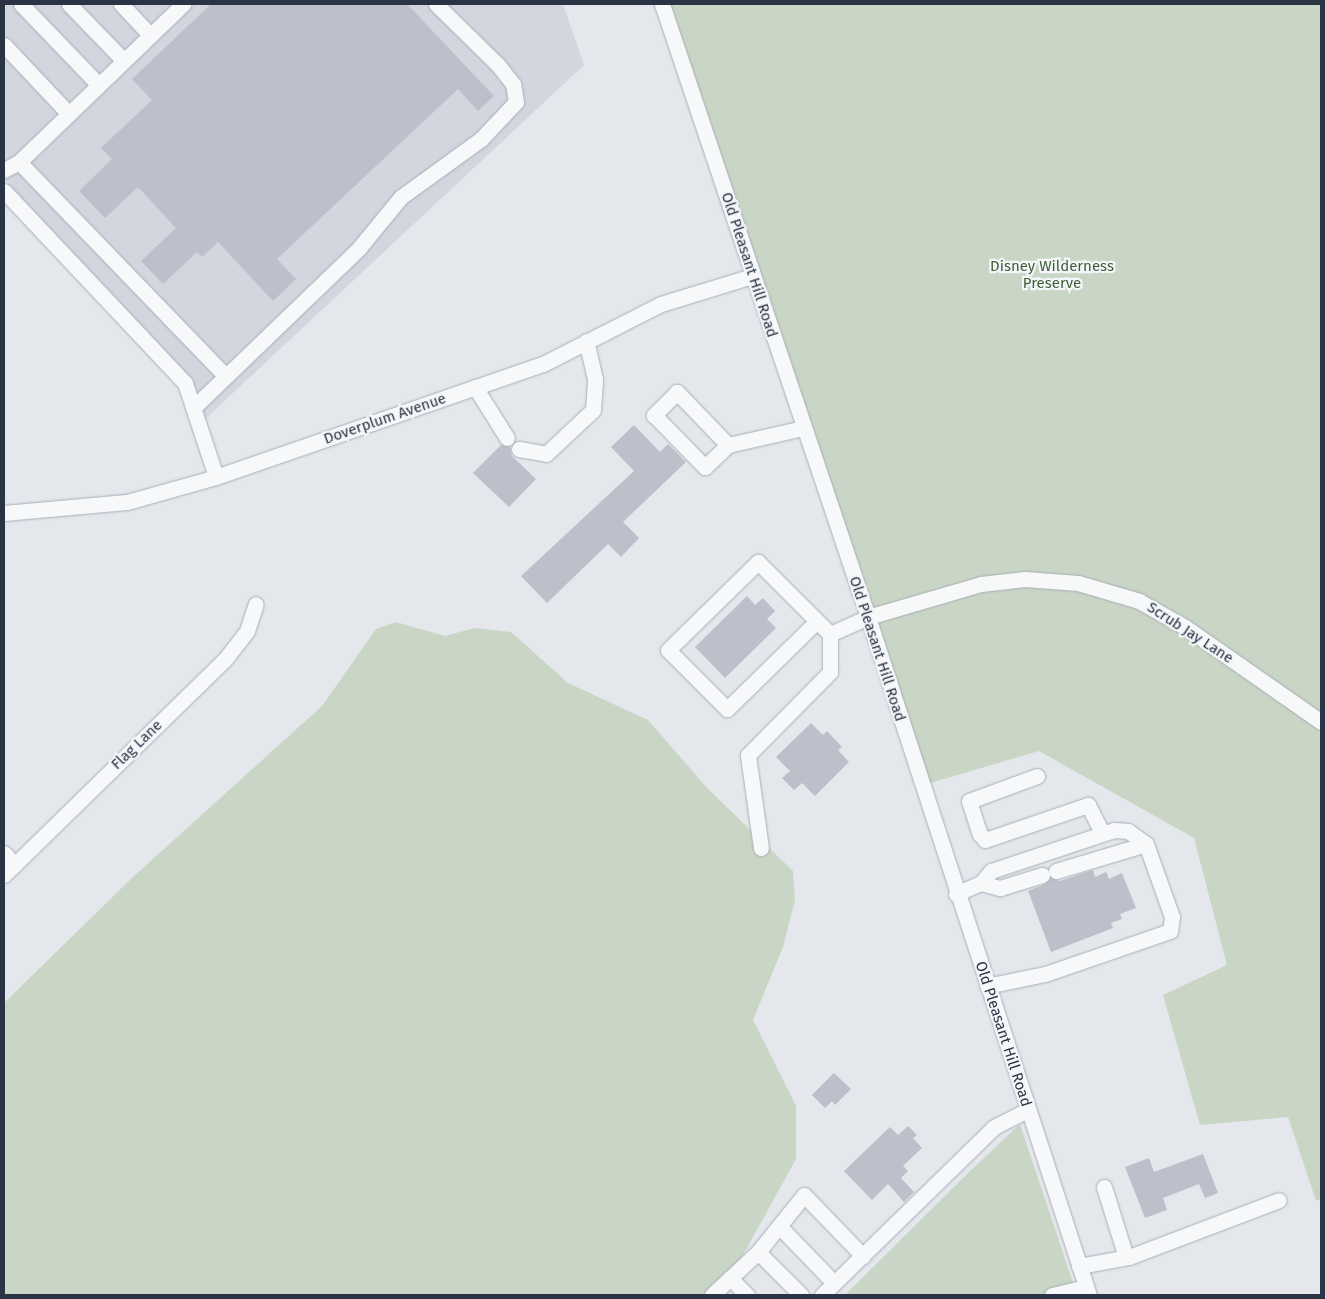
<!DOCTYPE html>
<style>
body{margin:0}
#map{position:relative;width:1325px;height:1299px;overflow:hidden;background:#e4e7ec;font-family:"Fira Sans",sans-serif}
div>[style]{position:absolute}
[style*='--x']{left:calc(var(--x)*1px);top:calc(var(--y)*1px);width:calc(var(--w)*1px);rotate:calc(var(--a)*1deg)}
.built>*{inset:0;background:#d2d6de}
.green>*{inset:0;background:#c9d6c5}
.building>*{inset:0;background:#bbc0ca}
.roads{filter:drop-shadow(0 0 1px #a9aeb7) drop-shadow(0 0 1px #a9aeb7)}
.minor>*{height:15px;margin:-7.5px;padding:0 7.5px;transform-origin:7.5px;border-radius:7.5px;background:#f7f8fa}
span{translate:-50% -50%;white-space:nowrap;text-align:center;line-height:1.15;-webkit-text-stroke:4.5px #f4f6f9;paint-order:stroke}
.street-label{font-size:15px;color:#2b3445}
.park-label{font-size:15px;color:#3f6138}
.frame{position:absolute;inset:0;border:5px solid #2b3445;pointer-events:none}
</style>
<div id="map">
<div class="built">
<div style="clip-path:polygon(4px 4px,563px 4px,584px 65px,204px 420px,192px 382px,4px 179px)"></div>
</div>
<div class="green">
<div style="clip-path:polygon(670px 4px,1321px 4px,1321px 1199px,1316px 1201px,1288px 1117px,1200px 1125px,1163px 995px,1227px 965px,1194px 838px,1039px 751px,927px 784px,873px 608px)"></div>
<div style="clip-path:polygon(396px 622px,445px 636px,475px 628px,511px 632px,568px 683px,648px 720px,707px 788px,793px 871px,795px 900px,783px 947px,753px 1020px,796px 1106px,796px 1159px,732px 1275px,711px 1295px,4px 1295px,4px 1003px,134px 876px,322px 706px,376px 629px)"></div>
<div style="clip-path:polygon(1020px 1124px,1077px 1295px,845px 1295px,969px 1172px)"></div>
</div>
<div class="building">
<div style="clip-path:polygon(211px 4px,407px 4px,494px 96px,478px 111px,458px 89px,277px 259px,296px 279px,273px 301px,218px 242px,202px 257px,197px 252px,163px 284px,141px 261px,176px 228px,138px 187px,105px 218px,79px 191px,112px 159px,101px 148px,152px 100px,132px 79px)"></div>
<div style="clip-path:polygon(634px 425px,660px 452px,668px 444px,686px 462px,623px 522px,639px 538px,621px 557px,608px 544px,547px 603px,521px 576px,634px 471px,611px 447px)"></div>
<div style="clip-path:polygon(501px 445px,510px 447px,512px 456px,536px 479px,509px 507px,473px 473px)"></div>
<div style="clip-path:polygon(747px 596px,755px 605px,763px 598px,775px 611px,767px 619px,776px 628px,725px 678px,695px 647px)"></div>
<div style="clip-path:polygon(811px 723px,823px 735px,827px 731px,842px 747px,838px 750px,849px 762px,815px 796px,802px 783px,794px 790px,782px 778px,790px 771px,776px 757px)"></div>
<div style="clip-path:polygon(1093px 870px,1095px 877px,1106px 872px,1109px 879px,1122px 873px,1136px 908px,1120px 914px,1122px 919px,1111px 923px,1113px 928px,1051px 952px,1028px 891px,1045px 884px,1051px 878px,1060px 881px)"></div>
<div style="clip-path:polygon(834px 1073px,851px 1089px,835px 1105px,832px 1101px,825px 1108px,812px 1095px)"></div>
<div style="clip-path:polygon(908px 1126px,917px 1135px,913px 1138px,922px 1148px,903px 1166px,908px 1171px,901px 1178px,914px 1192px,904px 1202px,888px 1184px,872px 1200px,844px 1171px,890px 1127px,898px 1135px)"></div>
<div style="clip-path:polygon(1203px 1154px,1218px 1193px,1205px 1198px,1199px 1184px,1163px 1198px,1167px 1210px,1145px 1218px,1125px 1167px,1149px 1158px,1154px 1172px)"></div>
</div>
<div class="roads">
<div class="minor">
<div style="--x:21;--y:4;--w:112;--a:46.1"></div>
<div style="--x:69;--y:4;--w:79;--a:46"></div>
<div style="--x:121;--y:4;--w:42;--a:46.9"></div>
<div style="--x:662;--y:4;--w:647;--a:71.42"></div>
<div style="--x:868;--y:617;--w:713;--a:71.95"></div>
<div style="--x:4;--y:45;--w:95;--a:46.7"></div>
<div style="--x:19;--y:162;--w:296;--a:46"></div>
<div style="--x:4;--y:170;--w:17;--a:-28"></div>
<div style="--x:19;--y:162;--w:228;--a:-43.9"></div>
<div style="--x:4;--y:191;--w:264;--a:46.7"></div>
<div style="--x:185;--y:383;--w:99;--a:71.7"></div>
<div style="--x:475;--y:387;--w:60;--a:57.9"></div>
<div style="--x:193;--y:408;--w:231;--a:-43.9"></div>
<div style="--x:359;--y:248;--w:66;--a:-50.5"></div>
<div style="--x:401;--y:197;--w:99;--a:-35.9"></div>
<div style="--x:481;--y:139;--w:51;--a:-46.6"></div>
<div style="--x:516;--y:102;--w:18;--a:-99"></div>
<div style="--x:513;--y:84;--w:24;--a:-128"></div>
<div style="--x:498;--y:65;--w:87;--a:-135.5"></div>
<div style="--x:728;--y:445;--w:74;--a:-133.9"></div>
<div style="--x:677;--y:392;--w:33;--a:135"></div>
<div style="--x:654;--y:415;--w:73;--a:45.6"></div>
<div style="--x:705;--y:467;--w:32;--a:-44"></div>
<div style="--x:728;--y:445;--w:77;--a:-12.8"></div>
<div style="--x:519;--y:449;--w:27;--a:10"></div>
<div style="--x:546;--y:454;--w:64;--a:-43.1"></div>
<div style="--x:593;--y:410;--w:31;--a:-86"></div>
<div style="--x:595;--y:379;--w:39;--a:-103"></div>
<div style="--x:4;--y:513;--w:123;--a:-5.1"></div>
<div style="--x:127;--y:502;--w:92;--a:-15.7"></div>
<div style="--x:216;--y:477;--w:346;--a:-19.1"></div>
<div style="--x:543;--y:364;--w:132;--a:-27"></div>
<div style="--x:661;--y:304;--w:95;--a:-17.1"></div>
<div style="--x:817;--y:621;--w:126;--a:135.6"></div>
<div style="--x:727;--y:709;--w:83;--a:-135"></div>
<div style="--x:668;--y:650;--w:126;--a:-44.4"></div>
<div style="--x:758;--y:562;--w:102;--a:45"></div>
<div style="--x:830;--y:634;--w:42;--a:-24.1"></div>
<div style="--x:868;--y:617;--w:118;--a:-16.3"></div>
<div style="--x:981;--y:584;--w:44;--a:-6.5"></div>
<div style="--x:1025;--y:579;--w:53;--a:4.3"></div>
<div style="--x:1078;--y:583;--w:64;--a:16.4"></div>
<div style="--x:1139;--y:601;--w:53;--a:29.5"></div>
<div style="--x:1185;--y:627;--w:166;--a:34.9"></div>
<div style="--x:1037;--y:776;--w:72;--a:159.8"></div>
<div style="--x:969;--y:801;--w:35;--a:72"></div>
<div style="--x:980;--y:834;--w:8;--a:50"></div>
<div style="--x:985;--y:840;--w:109;--a:-18.8"></div>
<div style="--x:1088;--y:805;--w:31;--a:63"></div>
<div style="--x:761;--y:848;--w:94;--a:-98"></div>
<div style="--x:748;--y:755;--w:117;--a:-45.3"></div>
<div style="--x:830;--y:672;--w:38;--a:-90"></div>
<div style="--x:4;--y:853;--w:16;--a:47"></div>
<div style="--x:1056;--y:871;--w:94;--a:-16.7"></div>
<div style="--x:4;--y:875;--w:310;--a:-44.3"></div>
<div style="--x:226;--y:658;--w:34;--a:-52"></div>
<div style="--x:247;--y:631;--w:28;--a:-72"></div>
<div style="--x:981;--y:883;--w:20;--a:15"></div>
<div style="--x:1000;--y:888;--w:44;--a:-17.2"></div>
<div style="--x:956;--y:894;--w:27;--a:-24"></div>
<div style="--x:981;--y:883;--w:16;--a:-50"></div>
<div style="--x:991;--y:871;--w:130;--a:-18.4"></div>
<div style="--x:1114;--y:830;--w:14;--a:4"></div>
<div style="--x:1128;--y:831;--w:22;--a:36"></div>
<div style="--x:1146;--y:844;--w:77;--a:70.4"></div>
<div style="--x:1172;--y:917;--w:14;--a:98"></div>
<div style="--x:1170;--y:931;--w:132;--a:161"></div>
<div style="--x:1045;--y:974;--w:59;--a:168.3"></div>
<div style="--x:1104;--y:1187;--w:73;--a:72.6"></div>
<div style="--x:779;--y:1226;--w:79;--a:46"></div>
<div style="--x:758;--y:1252;--w:61;--a:45"></div>
<div style="--x:1079;--y:1266;--w:51;--a:-10.2"></div>
<div style="--x:1129;--y:1257;--w:160;--a:-20.8"></div>
<div style="--x:730;--y:1278;--w:24;--a:45"></div>
<div style="--x:712;--y:1295;--w:63;--a:-43.1"></div>
<div style="--x:758;--y:1252;--w:73;--a:-51.1"></div>
<div style="--x:804;--y:1195;--w:85;--a:46"></div>
<div style="--x:822;--y:1295;--w:240;--a:-44.3"></div>
<div style="--x:994;--y:1127;--w:38;--a:-27"></div>
<div style="--x:1052;--y:1295;--w:35;--a:-13"></div>
</div>
</div>
<div class="street-label">
<span style="left:749px;top:265px;rotate:72deg">Old Pleasant Hill Road</span>
<span style="left:385px;top:419px;rotate:-19deg">Doverplum Avenue</span>
<span style="left:1190px;top:633px;rotate:33deg">Scrub Jay Lane</span>
<span style="left:877px;top:649px;rotate:72deg">Old Pleasant Hill Road</span>
<span style="left:137px;top:745px;rotate:-44deg">Flag Lane</span>
<span style="left:1003px;top:1034px;rotate:72deg">Old Pleasant Hill Road</span>
</div>
<div class="park-label">
<span style="left:1052px;top:275px">Disney Wilderness<br>Preserve</span>
</div>
<div class="frame"></div>
</div>
